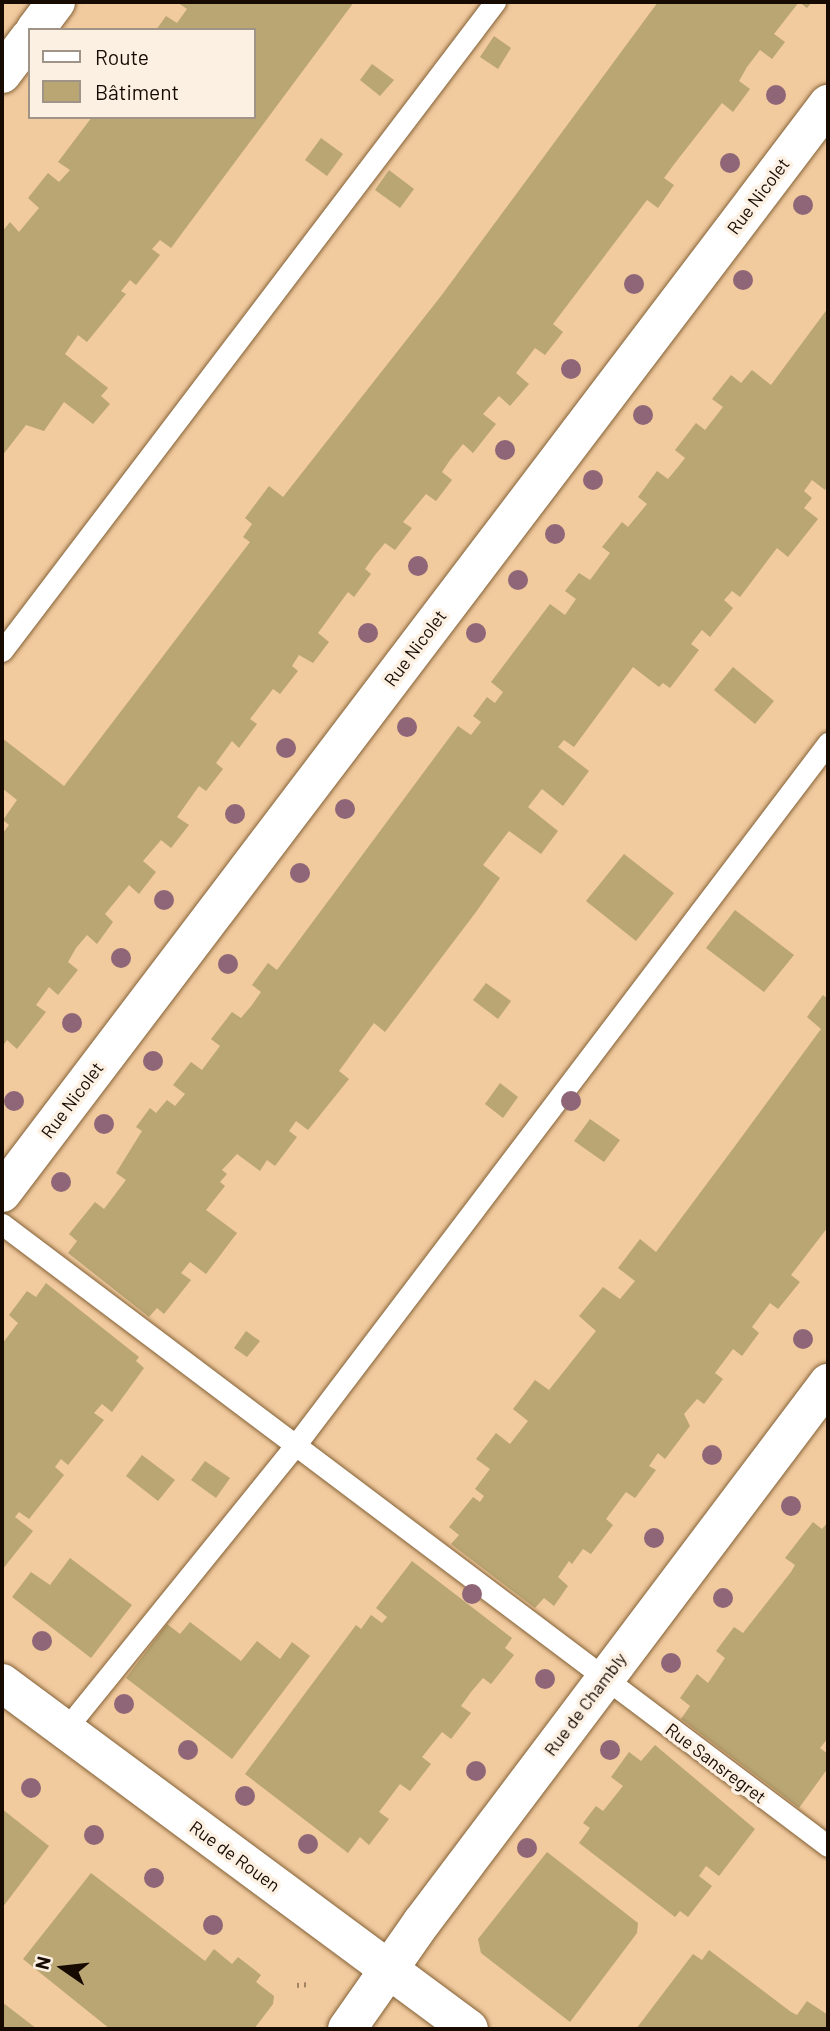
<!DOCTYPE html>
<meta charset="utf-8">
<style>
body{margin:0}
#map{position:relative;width:830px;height:2031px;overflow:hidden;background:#f1ca9e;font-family:Barlow,sans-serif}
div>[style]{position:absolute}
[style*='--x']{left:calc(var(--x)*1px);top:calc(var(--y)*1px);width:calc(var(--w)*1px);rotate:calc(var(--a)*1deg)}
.building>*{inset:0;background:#b9a672}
.path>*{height:4.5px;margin-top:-2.25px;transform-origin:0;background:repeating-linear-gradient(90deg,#a28464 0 2px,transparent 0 7px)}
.roads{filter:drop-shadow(0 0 2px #836137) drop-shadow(0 0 2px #836137)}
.lane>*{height:21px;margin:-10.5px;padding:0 10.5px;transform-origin:10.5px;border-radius:10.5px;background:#fff}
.street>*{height:38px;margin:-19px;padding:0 19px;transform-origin:19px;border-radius:19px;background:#fff}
.trees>*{width:20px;height:20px;margin:-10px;border-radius:50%;background:#8f6678}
span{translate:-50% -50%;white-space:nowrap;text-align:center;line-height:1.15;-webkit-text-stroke:7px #fcf0e3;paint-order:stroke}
.street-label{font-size:18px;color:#170a00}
.frame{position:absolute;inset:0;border:4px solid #170a00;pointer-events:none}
.legend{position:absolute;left:28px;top:28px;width:228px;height:91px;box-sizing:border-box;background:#fcf0e3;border:2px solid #a09488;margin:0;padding:9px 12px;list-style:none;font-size:21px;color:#170a00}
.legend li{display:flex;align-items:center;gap:14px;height:35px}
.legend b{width:35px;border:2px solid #a09488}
.north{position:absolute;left:28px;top:1933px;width:70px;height:70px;-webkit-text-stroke:5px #fcf0e3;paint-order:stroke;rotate:284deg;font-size:19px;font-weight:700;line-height:28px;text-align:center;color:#170a00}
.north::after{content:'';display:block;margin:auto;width:24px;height:32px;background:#170a00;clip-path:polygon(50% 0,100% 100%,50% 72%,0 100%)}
</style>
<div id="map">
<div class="building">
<div style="clip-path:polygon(177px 2px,354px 2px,171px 248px,160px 240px,152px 249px,160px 255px,136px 285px,130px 280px,121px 291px,126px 294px,87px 342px,78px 335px,65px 354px,108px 388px,101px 396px,110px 404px,93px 424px,64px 402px,44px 431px,26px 425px,2px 456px,2px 232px,10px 222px,19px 232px,39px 208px,28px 198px,48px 173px,59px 182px,70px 170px,58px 162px,92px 117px,254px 117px,254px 30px,156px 30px,166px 16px,177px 23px,187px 9px)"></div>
<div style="clip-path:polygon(658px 2px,812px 2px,807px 8px,799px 2px,774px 34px,785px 42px,772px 59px,760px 50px,747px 67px,739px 81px,750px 89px,733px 112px,722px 103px,675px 163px,664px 178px,674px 185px,658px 208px,647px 200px,553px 324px,563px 332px,545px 355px,535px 348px,516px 373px,529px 384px,510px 406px,499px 396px,483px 414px,496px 424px,473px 453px,463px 444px,450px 460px,442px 472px,452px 480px,436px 501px,426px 494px,403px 522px,412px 528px,395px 550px,385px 543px,375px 555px,365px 569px,371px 574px,354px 597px,348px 592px,318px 633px,329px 642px,313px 663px,299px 655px,292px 666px,298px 671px,280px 694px,273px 689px,250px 719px,257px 724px,239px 748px,232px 741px,216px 763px,223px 769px,206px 791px,199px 786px,177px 817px,189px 825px,171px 848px,161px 840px,143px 861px,156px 872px,139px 894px,129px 885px,105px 914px,113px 922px,97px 944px,87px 935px,76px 948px,68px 962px,78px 970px,58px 995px,49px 987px,36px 1005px,46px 1012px,17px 1049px,7px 1040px,2px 1047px,2px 834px,9px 825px,3px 820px,17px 800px,2px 788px,2px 738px,64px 786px,250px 542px,243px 537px,252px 524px,245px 518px,269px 486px,283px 497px,441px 296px)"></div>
<div style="clip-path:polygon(494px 36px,511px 48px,498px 69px,480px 57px)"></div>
<div style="clip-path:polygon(372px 64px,394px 80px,380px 96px,360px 80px)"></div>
<div style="clip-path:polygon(321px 138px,343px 154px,327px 176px,305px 160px)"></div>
<div style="clip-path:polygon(389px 170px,414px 189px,400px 208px,375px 190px)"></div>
<div style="clip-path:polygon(828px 308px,828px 486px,825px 490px,812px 480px,804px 491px,812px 498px,804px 508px,818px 519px,788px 557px,777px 548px,740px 597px,732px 591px,724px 600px,733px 608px,710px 637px,702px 630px,694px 640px,691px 644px,699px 650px,670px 688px,663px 683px,659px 687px,633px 667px,574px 747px,564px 740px,558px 747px,589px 771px,563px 806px,542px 789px,528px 807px,558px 831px,541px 854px,509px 831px,483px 865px,500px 878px,476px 912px,385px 1032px,374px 1023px,339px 1071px,349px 1079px,308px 1130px,296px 1121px,289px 1131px,297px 1137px,275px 1166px,267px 1160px,260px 1171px,237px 1154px,222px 1170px,227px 1174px,220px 1182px,225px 1186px,206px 1210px,237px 1233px,206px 1274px,190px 1262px,181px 1273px,191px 1280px,164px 1314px,157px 1308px,149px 1317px,68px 1253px,77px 1241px,69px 1234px,95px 1202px,104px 1209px,126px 1180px,116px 1173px,142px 1131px,136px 1127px,150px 1108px,156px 1113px,167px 1100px,175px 1106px,185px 1094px,173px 1085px,191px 1062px,202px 1070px,220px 1046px,211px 1039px,232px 1012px,241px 1018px,252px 1005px,261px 992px,252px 985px,268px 963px,277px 970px,458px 726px,471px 735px,481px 722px,473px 716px,487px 697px,495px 703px,503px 692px,491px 682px,550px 604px,565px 615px,576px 599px,565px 591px,579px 573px,590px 580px,610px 553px,602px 547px,622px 522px,628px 527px,647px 504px,638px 497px,657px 471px,668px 479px,678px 467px,685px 458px,675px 450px,696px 423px,705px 430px,723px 407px,712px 399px,731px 375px,741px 383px,752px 370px,771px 385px)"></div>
<div style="clip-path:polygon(733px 667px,774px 701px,755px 724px,714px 690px)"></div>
<div style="clip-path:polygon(624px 854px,674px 893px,636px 941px,586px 901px)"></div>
<div style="clip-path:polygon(735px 910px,794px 955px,764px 992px,706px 948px)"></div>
<div style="clip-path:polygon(486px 983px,511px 1001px,498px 1019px,473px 1000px)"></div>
<div style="clip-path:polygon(823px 995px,828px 999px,828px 1227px,791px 1275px,800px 1282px,778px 1309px,770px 1303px,752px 1327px,759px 1333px,742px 1356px,733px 1349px,715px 1373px,723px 1379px,704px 1404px,697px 1399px,684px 1414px,690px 1426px,665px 1459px,658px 1453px,649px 1466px,656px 1470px,635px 1498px,626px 1492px,606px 1519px,613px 1525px,591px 1554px,583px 1549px,572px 1564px,569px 1561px,558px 1577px,568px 1586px,554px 1606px,544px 1598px,535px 1608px,451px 1544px,459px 1535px,449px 1527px,473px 1497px,480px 1502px,484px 1496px,475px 1489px,490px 1469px,476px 1459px,496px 1433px,510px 1444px,528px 1421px,513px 1409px,535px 1380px,549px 1390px,596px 1331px,579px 1316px,603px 1287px,620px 1299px,635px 1281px,618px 1268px,640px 1239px,656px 1252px,738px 1142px,821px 1029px,807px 1017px)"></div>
<div style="clip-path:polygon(500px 1083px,518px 1097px,503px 1118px,485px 1104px)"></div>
<div style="clip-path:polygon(590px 1119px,620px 1140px,604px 1162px,574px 1141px)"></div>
<div style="clip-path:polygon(46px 1283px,139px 1357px,136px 1361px,144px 1368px,112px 1412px,102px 1404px,94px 1413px,104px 1420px,68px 1465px,61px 1459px,55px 1467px,64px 1475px,29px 1519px,19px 1512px,15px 1517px,33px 1531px,2px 1570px,2px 1344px,18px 1323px,9px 1315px,27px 1291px,36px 1297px)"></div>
<div style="clip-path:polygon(246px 1331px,260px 1341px,247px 1357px,234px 1348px)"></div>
<div style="clip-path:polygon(142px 1455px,175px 1480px,158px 1501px,126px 1476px)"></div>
<div style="clip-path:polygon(205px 1461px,230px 1478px,216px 1498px,191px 1480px)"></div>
<div style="clip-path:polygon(813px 1522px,822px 1529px,828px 1522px,828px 1738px,820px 1748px,828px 1754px,828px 1768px,799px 1808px,681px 1719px,690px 1706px,680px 1698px,697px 1674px,708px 1683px,725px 1658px,716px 1651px,734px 1627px,743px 1633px,791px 1572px,795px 1565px,785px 1558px)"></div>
<div style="clip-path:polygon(70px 1558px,132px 1605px,91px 1658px,12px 1597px,31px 1572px,50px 1585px)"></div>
<div style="clip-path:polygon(412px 1561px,512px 1638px,505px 1648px,514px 1655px,491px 1684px,483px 1678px,471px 1692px,461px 1706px,471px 1713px,451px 1739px,442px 1732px,422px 1757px,431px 1764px,410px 1791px,400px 1784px,379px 1812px,389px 1819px,369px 1845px,360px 1837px,348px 1853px,245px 1774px,356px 1625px,361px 1629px,371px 1615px,382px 1623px,387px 1617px,376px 1608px)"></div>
<div style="clip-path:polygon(190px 1622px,241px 1661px,257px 1641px,280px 1659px,292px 1642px,310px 1656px,232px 1759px,126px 1678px,167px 1624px,180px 1634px)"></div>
<div style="clip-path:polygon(655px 1745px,755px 1829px,719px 1876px,706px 1866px,699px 1876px,712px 1886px,688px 1917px,680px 1911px,675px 1917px,579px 1843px,590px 1828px,583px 1823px,596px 1806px,603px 1811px,623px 1786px,611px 1777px,629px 1752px,641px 1761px)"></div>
<div style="clip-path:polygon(2px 1809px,49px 1846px,2px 1908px)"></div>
<div style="clip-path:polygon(547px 1852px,638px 1923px,637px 1933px,570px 2022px,481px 1953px,478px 1939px)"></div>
<div style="clip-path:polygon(91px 1873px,205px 1961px,214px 1949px,232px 1964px,238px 1957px,261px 1975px,256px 1982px,274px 1996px,273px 2004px,254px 2029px,110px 2029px,23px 1959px)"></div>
<div style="clip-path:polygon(709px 1950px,791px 2012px,797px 2015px,807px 2001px,828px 2015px,828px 2029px,636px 2029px,693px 1954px,702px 1960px)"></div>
<div style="clip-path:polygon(2px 2002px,37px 2029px,2px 2029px)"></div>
</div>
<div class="path">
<div style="--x:297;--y:1985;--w:12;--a:-5"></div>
</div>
<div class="roads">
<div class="lane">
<div style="--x:2;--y:651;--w:815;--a:-52.78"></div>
<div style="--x:2;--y:1224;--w:1034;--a:36.98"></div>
<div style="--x:64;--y:1731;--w:370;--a:-51"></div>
<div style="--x:297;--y:1443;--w:879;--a:-52.82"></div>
</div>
<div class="street">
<div style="--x:35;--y:30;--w:35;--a:-53"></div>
<div style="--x:2;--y:74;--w:46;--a:-52.9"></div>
<div style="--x:2;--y:1193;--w:1367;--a:-52.82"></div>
<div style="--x:2;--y:1683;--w:581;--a:36.53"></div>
<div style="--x:347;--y:2029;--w:131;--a:-55"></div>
<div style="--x:422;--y:1922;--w:675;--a:-53.01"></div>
</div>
</div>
<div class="trees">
<div style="left:776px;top:95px"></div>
<div style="left:730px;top:163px"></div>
<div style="left:803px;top:205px"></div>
<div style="left:743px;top:280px"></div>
<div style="left:634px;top:284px"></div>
<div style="left:571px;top:369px"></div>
<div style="left:643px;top:415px"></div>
<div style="left:505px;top:450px"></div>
<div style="left:593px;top:480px"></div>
<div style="left:555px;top:534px"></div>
<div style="left:418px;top:566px"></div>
<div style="left:518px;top:580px"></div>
<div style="left:368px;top:633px"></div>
<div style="left:476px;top:633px"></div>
<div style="left:407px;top:727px"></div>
<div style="left:286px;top:748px"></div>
<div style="left:345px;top:809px"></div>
<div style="left:235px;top:814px"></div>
<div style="left:300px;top:873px"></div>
<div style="left:164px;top:900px"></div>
<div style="left:121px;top:958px"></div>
<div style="left:228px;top:964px"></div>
<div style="left:72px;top:1023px"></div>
<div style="left:153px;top:1061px"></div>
<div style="left:14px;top:1101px"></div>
<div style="left:571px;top:1101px"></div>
<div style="left:104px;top:1124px"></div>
<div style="left:61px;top:1182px"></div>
<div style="left:803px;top:1339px"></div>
<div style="left:712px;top:1455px"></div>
<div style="left:791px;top:1506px"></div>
<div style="left:654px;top:1538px"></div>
<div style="left:472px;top:1594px"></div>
<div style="left:723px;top:1598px"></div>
<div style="left:42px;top:1641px"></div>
<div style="left:671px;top:1663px"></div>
<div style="left:545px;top:1679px"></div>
<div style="left:124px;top:1704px"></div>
<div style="left:188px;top:1750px"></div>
<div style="left:610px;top:1750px"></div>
<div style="left:476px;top:1771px"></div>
<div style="left:31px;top:1788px"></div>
<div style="left:245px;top:1796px"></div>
<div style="left:94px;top:1835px"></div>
<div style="left:308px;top:1844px"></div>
<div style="left:527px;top:1848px"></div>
<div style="left:154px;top:1878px"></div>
<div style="left:213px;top:1925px"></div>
</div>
<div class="street-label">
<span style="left:758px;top:196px;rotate:-53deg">Rue Nicolet</span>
<span style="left:415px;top:648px;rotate:-53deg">Rue Nicolet</span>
<span style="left:72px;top:1100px;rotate:-53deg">Rue Nicolet</span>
<span style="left:585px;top:1704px;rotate:-53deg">Rue de Chambly</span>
<span style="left:716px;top:1763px;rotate:37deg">Rue Sansregret</span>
<span style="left:235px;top:1856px;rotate:36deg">Rue de Rouen</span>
</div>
<div class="frame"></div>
<ul class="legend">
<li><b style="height:9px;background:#fff"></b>Route</li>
<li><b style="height:19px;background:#b9a672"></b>Bâtiment</li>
</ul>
<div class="north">N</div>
</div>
